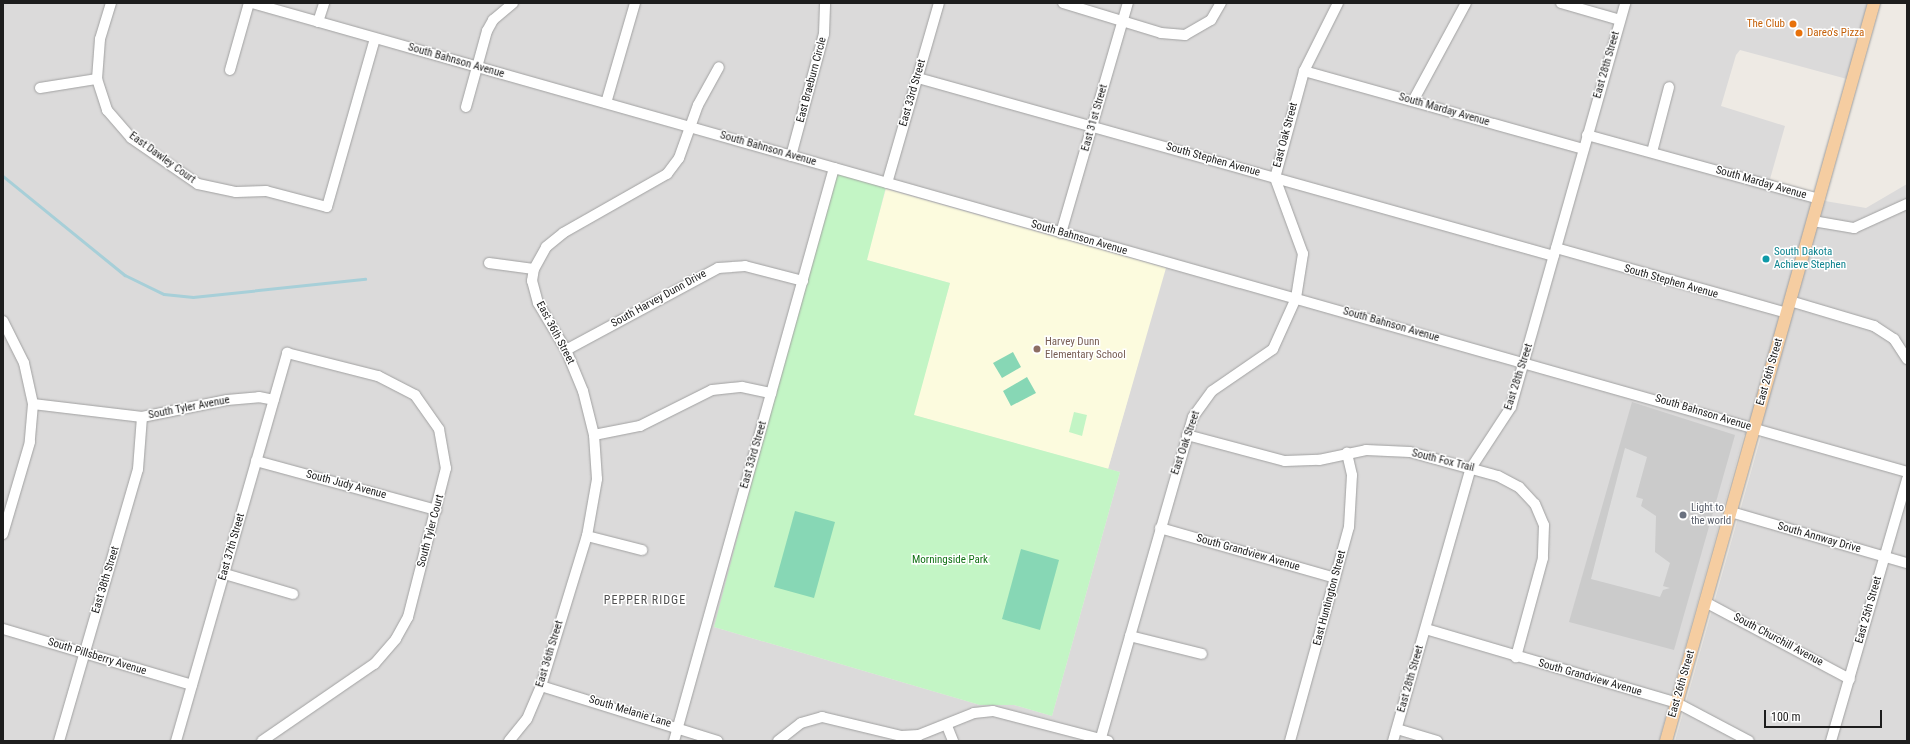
<!DOCTYPE html>
<style>
body{margin:0}
#map{position:relative;width:1910px;height:744px;overflow:hidden;background:#eeeae4;font-family:"Roboto Condensed",sans-serif}
div>[style]{position:absolute}
[style*='--x']{left:calc(var(--x)*1px);top:calc(var(--y)*1px);width:calc(var(--w)*1px);rotate:calc(var(--a)*1deg)}
.residential>*{inset:0;background:#dbdada}
.education>*{inset:0;background:#fcfbde}
.religious>*{inset:0;background:#cbcbcb}
.park>*{inset:0;background:#c3f5c5}
.pitch>*{inset:0;background:#87d7b5}
.parking>*{inset:0;background:#ddd}
.stream>*{height:2.5px;margin:-1.25px;padding:0 1.25px;transform-origin:1.25px;border-radius:1.25px;background:#a7cfd8}
.roads{filter:drop-shadow(0 0 1px #a1a1a1) drop-shadow(0 0 1px #a1a1a1)}
.minor>*{height:10px;margin:-5px;padding:0 5px;transform-origin:5px;border-radius:5px;background:#fff}
.major>*{height:12px;margin:-6px;padding:0 6px;transform-origin:6px;border-radius:6px;background:#f5cda1}
.dots>*{width:11px;height:11px;translate:-50% -50%;box-sizing:border-box;border:2px solid #fff;border-radius:50%}
span{translate:-50% -50%;white-space:nowrap;text-align:center;line-height:1.15;-webkit-text-stroke:3px #fff;paint-order:stroke}
.food-label{font-size:11px;color:#c56008}
.right{translate:-100% -50%;text-align:right}
.left{translate:0 -50%;text-align:left}
.street-label{font-size:11px;color:#1d1d1d}
.culture-label{font-size:11px;color:#0d838f}
.education-label{font-size:11px;color:#785e54}
.worship-label{font-size:11px;color:#5b616d}
.park-label{font-size:11px;color:#137317}
.neighbourhood-label{font-size:12px;color:#505050;letter-spacing:1px}
.frame{position:absolute;inset:0;border:4px solid #1d1d1d;pointer-events:none}
.scale{position:absolute;left:1764px;top:710px;width:118px;height:18px;box-sizing:border-box;border:2px solid #1d1d1d;border-top:0;padding-left:5px;font-size:12px;line-height:14px;white-space:nowrap;color:#1d1d1d;-webkit-text-stroke:3px #fff;paint-order:stroke}
</style>
<div id="map">
<div class="residential">
<div style="clip-path:polygon(evenodd,3px 3px,1868px 3px,1847px 79px,1740px 50px,1736px 55px,1721px 106px,1785px 126px,1770px 179px,1825px 201px,1866px 208px,1907px 184px,1907px 741px,1675px 741px,1762px 433px,1744px 435px,1659px 741px,3px 741px,3px 3px,887px 183px,886px 189px,1165px 268px,1108px 469px,1120px 472px,1052px 716px,1014px 705px,980px 705px,714px 627px,887px 183px)"></div>
</div>
<div class="education">
<div style="clip-path:polygon(886px 189px,1166px 268px,1108px 469px,913px 415px,950px 283px,866px 260px)"></div>
</div>
<div class="religious">
<div style="clip-path:polygon(1632px 402px,1735px 435px,1674px 650px,1569px 622px)"></div>
</div>
<div class="park">
<div style="clip-path:polygon(834px 168px,887px 183px,867px 260px,950px 283px,914px 415px,1120px 472px,1052px 716px,1014px 705px,980px 705px,714px 627px)"></div>
<div style="clip-path:polygon(1074px 412px,1087px 415px,1082px 436px,1069px 432px)"></div>
</div>
<div class="pitch">
<div style="clip-path:polygon(1013px 352px,1021px 367px,1002px 378px,993px 363px)"></div>
<div style="clip-path:polygon(1027px 377px,1036px 393px,1011px 406px,1003px 391px)"></div>
<div style="clip-path:polygon(795px 511px,835px 522px,814px 598px,774px 587px)"></div>
<div style="clip-path:polygon(1021px 549px,1059px 560px,1040px 630px,1002px 619px)"></div>
</div>
<div class="parking">
<div style="clip-path:polygon(1625px 448px,1647px 457px,1636px 497px,1643px 499px,1641px 506px,1656px 516px,1655px 552px,1670px 563px,1663px 586px,1670px 588px,1663px 590px,1660px 597px,1591px 579px)"></div>
</div>
<div class="stream">
<div style="--x:3;--y:176;--w:157;--a:39.1"></div>
<div style="--x:125;--y:275;--w:43;--a:26"></div>
<div style="--x:164;--y:294;--w:29;--a:6"></div>
<div style="--x:193;--y:297;--w:173;--a:-6"></div>
</div>
<div class="roads">
<div class="minor">
<div style="--x:111;--y:3;--w:38;--a:107"></div>
<div style="--x:100;--y:39;--w:40;--a:94.3"></div>
<div style="--x:97;--y:79;--w:33;--a:72"></div>
<div style="--x:107;--y:110;--w:37;--a:49"></div>
<div style="--x:131;--y:138;--w:81;--a:34.5"></div>
<div style="--x:198;--y:184;--w:39;--a:12"></div>
<div style="--x:236;--y:192;--w:30;--a:-2"></div>
<div style="--x:266;--y:191;--w:63;--a:14.7"></div>
<div style="--x:327;--y:207;--w:175;--a:-74.1"></div>
<div style="--x:252;--y:3;--w:1720;--a:15.82"></div>
<div style="--x:1063;--y:3;--w:102;--a:17"></div>
<div style="--x:1161;--y:33;--w:24;--a:5"></div>
<div style="--x:1185;--y:35;--w:30;--a:-30"></div>
<div style="--x:1211;--y:20;--w:20;--a:-60"></div>
<div style="--x:1561;--y:3;--w:61;--a:16.1"></div>
<div style="--x:318;--y:22;--w:20;--a:-72"></div>
<div style="--x:230;--y:70;--w:70;--a:-74.2"></div>
<div style="--x:1304;--y:71;--w:290;--a:15.6"></div>
<div style="--x:918;--y:78;--w:660;--a:15.64"></div>
<div style="--x:40;--y:88;--w:58;--a:-9"></div>
<div style="--x:1413;--y:101;--w:111;--a:-61.6"></div>
<div style="--x:606;--y:103;--w:104;--a:-73.8"></div>
<div style="--x:466;--y:107;--w:79;--a:-74.6"></div>
<div style="--x:487;--y:31;--w:13;--a:-61"></div>
<div style="--x:493;--y:20;--w:26;--a:-40"></div>
<div style="--x:1587;--y:135;--w:241;--a:15.4"></div>
<div style="--x:1652;--y:152;--w:67;--a:-75.3"></div>
<div style="--x:791;--y:156;--w:126;--a:-74.9"></div>
<div style="--x:824;--y:34;--w:31;--a:-88"></div>
<div style="--x:887;--y:183;--w:187;--a:-73.9"></div>
<div style="--x:1813;--y:221;--w:42;--a:9.7"></div>
<div style="--x:1854;--y:228;--w:58;--a:-24.4"></div>
<div style="--x:1061;--y:233;--w:240;--a:-73.8"></div>
<div style="--x:1556;--y:248;--w:240;--a:15.7"></div>
<div style="--x:489;--y:263;--w:45;--a:7.6"></div>
<div style="--x:1790;--y:301;--w:88;--a:16.6"></div>
<div style="--x:1874;--y:326;--w:24;--a:33"></div>
<div style="--x:1894;--y:339;--w:24;--a:57"></div>
<div style="--x:3;--y:321;--w:47;--a:63.4"></div>
<div style="--x:24;--y:363;--w:42;--a:77.6"></div>
<div style="--x:33;--y:404;--w:38;--a:95"></div>
<div style="--x:30;--y:442;--w:96;--a:106.4"></div>
<div style="--x:566;--y:350;--w:173;--a:-28.3"></div>
<div style="--x:718;--y:268;--w:27;--a:-4"></div>
<div style="--x:745;--y:266;--w:60;--a:14.5"></div>
<div style="--x:33;--y:404;--w:110;--a:6.8"></div>
<div style="--x:142;--y:417;--w:87;--a:-11.3"></div>
<div style="--x:227;--y:400;--w:32;--a:-5"></div>
<div style="--x:259;--y:397;--w:15;--a:11"></div>
<div style="--x:594;--y:435;--w:47;--a:-11.1"></div>
<div style="--x:640;--y:426;--w:80;--a:-26.6"></div>
<div style="--x:712;--y:390;--w:30;--a:-6"></div>
<div style="--x:742;--y:387;--w:30;--a:12"></div>
<div style="--x:1187;--y:435;--w:101;--a:14.9"></div>
<div style="--x:1285;--y:461;--w:34;--a:-2"></div>
<div style="--x:1319;--y:460;--w:48;--a:-12"></div>
<div style="--x:1366;--y:450;--w:44;--a:2.6"></div>
<div style="--x:1410;--y:452;--w:91;--a:15.3"></div>
<div style="--x:1498;--y:476;--w:24;--a:28"></div>
<div style="--x:1519;--y:487;--w:23;--a:47"></div>
<div style="--x:1535;--y:504;--w:23;--a:67"></div>
<div style="--x:1544;--y:525;--w:33;--a:92"></div>
<div style="--x:1543;--y:558;--w:103;--a:105.3"></div>
<div style="--x:256;--y:461;--w:187;--a:15.2"></div>
<div style="--x:1731;--y:512;--w:183;--a:16.2"></div>
<div style="--x:1160;--y:528;--w:182;--a:15.9"></div>
<div style="--x:587;--y:536;--w:57;--a:14.3"></div>
<div style="--x:225;--y:574;--w:71;--a:16.4"></div>
<div style="--x:1705;--y:602;--w:164;--a:28"></div>
<div style="--x:3;--y:629;--w:197;--a:16.5"></div>
<div style="--x:1426;--y:629;--w:262;--a:16.4"></div>
<div style="--x:1677;--y:703;--w:81;--a:27.8"></div>
<div style="--x:1130;--y:636;--w:74;--a:14"></div>
<div style="--x:541;--y:686;--w:185;--a:17.3"></div>
<div style="--x:947;--y:726;--w:16;--a:68"></div>
<div style="--x:1397;--y:729;--w:42;--a:16.7"></div>
<div style="--x:59;--y:741;--w:283;--a:-73.8"></div>
<div style="--x:138;--y:469;--w:52;--a:-85.6"></div>
<div style="--x:176;--y:741;--w:404;--a:-74"></div>
<div style="--x:287;--y:353;--w:94;--a:14.2"></div>
<div style="--x:378;--y:376;--w:42;--a:27.2"></div>
<div style="--x:415;--y:395;--w:42;--a:54.8"></div>
<div style="--x:439;--y:429;--w:40;--a:80"></div>
<div style="--x:446;--y:468;--w:154;--a:104.3"></div>
<div style="--x:408;--y:617;--w:25;--a:119"></div>
<div style="--x:396;--y:639;--w:33;--a:131"></div>
<div style="--x:374;--y:664;--w:136;--a:145.5"></div>
<div style="--x:509;--y:741;--w:28;--a:-51"></div>
<div style="--x:527;--y:719;--w:36;--a:-67"></div>
<div style="--x:541;--y:686;--w:157;--a:-73"></div>
<div style="--x:587;--y:536;--w:58;--a:-80"></div>
<div style="--x:597;--y:479;--w:44;--a:-93.9"></div>
<div style="--x:594;--y:435;--w:45;--a:-104"></div>
<div style="--x:583;--y:391;--w:44;--a:-112.5"></div>
<div style="--x:566;--y:350;--w:55;--a:-120.8"></div>
<div style="--x:538;--y:303;--w:23;--a:-105"></div>
<div style="--x:532;--y:281;--w:12;--a:-81"></div>
<div style="--x:534;--y:269;--w:25;--a:-61"></div>
<div style="--x:546;--y:247;--w:22;--a:-39"></div>
<div style="--x:563;--y:233;--w:120;--a:-29.6"></div>
<div style="--x:667;--y:174;--w:20;--a:-53"></div>
<div style="--x:679;--y:158;--w:56;--a:-70.3"></div>
<div style="--x:698;--y:105;--w:43;--a:-61.1"></div>
<div style="--x:674;--y:741;--w:595;--a:-74.4"></div>
<div style="--x:778;--y:741;--w:29;--a:-38"></div>
<div style="--x:801;--y:723;--w:22;--a:-16"></div>
<div style="--x:822;--y:717;--w:81;--a:13.5"></div>
<div style="--x:901;--y:736;--w:18;--a:-3"></div>
<div style="--x:919;--y:735;--w:59;--a:-21.8"></div>
<div style="--x:974;--y:713;--w:19;--a:-6"></div>
<div style="--x:993;--y:711;--w:119;--a:14.6"></div>
<div style="--x:1100;--y:741;--w:337;--a:-74"></div>
<div style="--x:1193;--y:417;--w:32;--a:-54"></div>
<div style="--x:1212;--y:391;--w:74;--a:-34.5"></div>
<div style="--x:1273;--y:349;--w:56;--a:-65.7"></div>
<div style="--x:1296;--y:298;--w:45;--a:-81"></div>
<div style="--x:1303;--y:254;--w:81;--a:-110.2"></div>
<div style="--x:1275;--y:178;--w:111;--a:-74.8"></div>
<div style="--x:1304;--y:71;--w:76;--a:-63.4"></div>
<div style="--x:1290;--y:741;--w:222;--a:-74.6"></div>
<div style="--x:1349;--y:527;--w:52;--a:-86.7"></div>
<div style="--x:1352;--y:475;--w:23;--a:-103"></div>
<div style="--x:1393;--y:741;--w:284;--a:-74.1"></div>
<div style="--x:1471;--y:468;--w:73;--a:-56.7"></div>
<div style="--x:1511;--y:407;--w:420;--a:-74.2"></div>
<div style="--x:1831;--y:741;--w:273;--a:-73.8"></div>
</div>
<div class="major">
<div style="--x:1666;--y:741;--w:767;--a:-74.26"></div>
</div>
</div>
<div class="dots">
<div style="left:1793px;top:24px;background:#e8710a"></div>
<div style="left:1799px;top:33px;background:#e8710a"></div>
<div style="left:1766px;top:259px;background:#0f9aa8"></div>
<div style="left:1037px;top:349px;background:#8d6e63"></div>
<div style="left:1683px;top:515px;background:#6b7280"></div>
</div>
<div class="food-label">
<span class="right" style="left:1785px;top:24px">The Club</span>
<span class="left" style="left:1807px;top:33px">Dareo's Pizza</span>
</div>
<div class="street-label">
<span style="left:456px;top:61px;rotate:16deg">South Bahnson Avenue</span>
<span style="left:1607px;top:65px;rotate:-74deg">East 28th Street</span>
<span style="left:812px;top:80px;rotate:-75deg">East Braeburn Circle</span>
<span style="left:913px;top:93px;rotate:-74deg">East 33rd Street</span>
<span style="left:1444px;top:110px;rotate:16deg">South Marday Avenue</span>
<span style="left:1095px;top:118px;rotate:-74deg">East 31st Street</span>
<span style="left:1286px;top:135px;rotate:-75deg">East Oak Street</span>
<span style="left:768px;top:149px;rotate:16deg">South Bahnson Avenue</span>
<span style="left:162px;top:158px;rotate:36deg">East Dawley Court</span>
<span style="left:1213px;top:160px;rotate:16deg">South Stephen Avenue</span>
<span style="left:1761px;top:183px;rotate:16deg">South Marday Avenue</span>
<span style="left:1079px;top:238px;rotate:16deg">South Bahnson Avenue</span>
<span style="left:1671px;top:282px;rotate:16deg">South Stephen Avenue</span>
<span style="left:659px;top:299px;rotate:-29deg">South Harvey Dunn Drive</span>
<span style="left:1391px;top:325px;rotate:16deg">South Bahnson Avenue</span>
<span style="left:555px;top:333px;rotate:62deg">East 36th Street</span>
<span style="left:1770px;top:372px;rotate:-74deg">East 26th Street</span>
<span style="left:1519px;top:377px;rotate:-72deg">East 28th Street</span>
<span style="left:189px;top:408px;rotate:-11deg">South Tyler Avenue</span>
<span style="left:1703px;top:413px;rotate:17deg">South Bahnson Avenue</span>
<span style="left:1186px;top:443px;rotate:-71deg">East Oak Street</span>
<span style="left:754px;top:455px;rotate:-74deg">East 33rd Street</span>
<span style="left:1443px;top:461px;rotate:14deg">South Fox Trail</span>
<span style="left:346px;top:485px;rotate:15deg">South Judy Avenue</span>
<span style="left:431px;top:531px;rotate:-75deg">South Tyler Court</span>
<span style="left:1819px;top:538px;rotate:16deg">South Annway Drive</span>
<span style="left:232px;top:547px;rotate:-74deg">East 37th Street</span>
<span style="left:1248px;top:553px;rotate:16deg">South Grandview Avenue</span>
<span style="left:106px;top:580px;rotate:-73deg">East 38th Street</span>
<span style="left:1330px;top:598px;rotate:-75deg">East Huntington Street</span>
<span style="left:1869px;top:610px;rotate:-74deg">East 25th Street</span>
<span style="left:1778px;top:640px;rotate:28deg">South Churchill Avenue</span>
<span style="left:550px;top:654px;rotate:-73deg">East 36th Street</span>
<span style="left:97px;top:657px;rotate:17deg">South Pillsberry Avenue</span>
<span style="left:1590px;top:678px;rotate:16deg">South Grandview Avenue</span>
<span style="left:1411px;top:679px;rotate:-74deg">East 28th Street</span>
<span style="left:1682px;top:684px;rotate:-74deg">East 26th Street</span>
<span style="left:630px;top:712px;rotate:17deg">South Melanie Lane</span>
</div>
<div class="culture-label">
<span class="left" style="left:1774px;top:259px">South Dakota<br>Achieve Stephen</span>
</div>
<div class="education-label">
<span class="left" style="left:1045px;top:349px">Harvey Dunn<br>Elementary School</span>
</div>
<div class="worship-label">
<span class="left" style="left:1691px;top:515px">Light to<br>the world</span>
</div>
<div class="park-label">
<span style="left:950px;top:560px">Morningside Park</span>
</div>
<div class="neighbourhood-label">
<span style="left:645px;top:601px">PEPPER RIDGE</span>
</div>
<div class="frame"></div>
<div class="scale">100 m</div>
</div>
